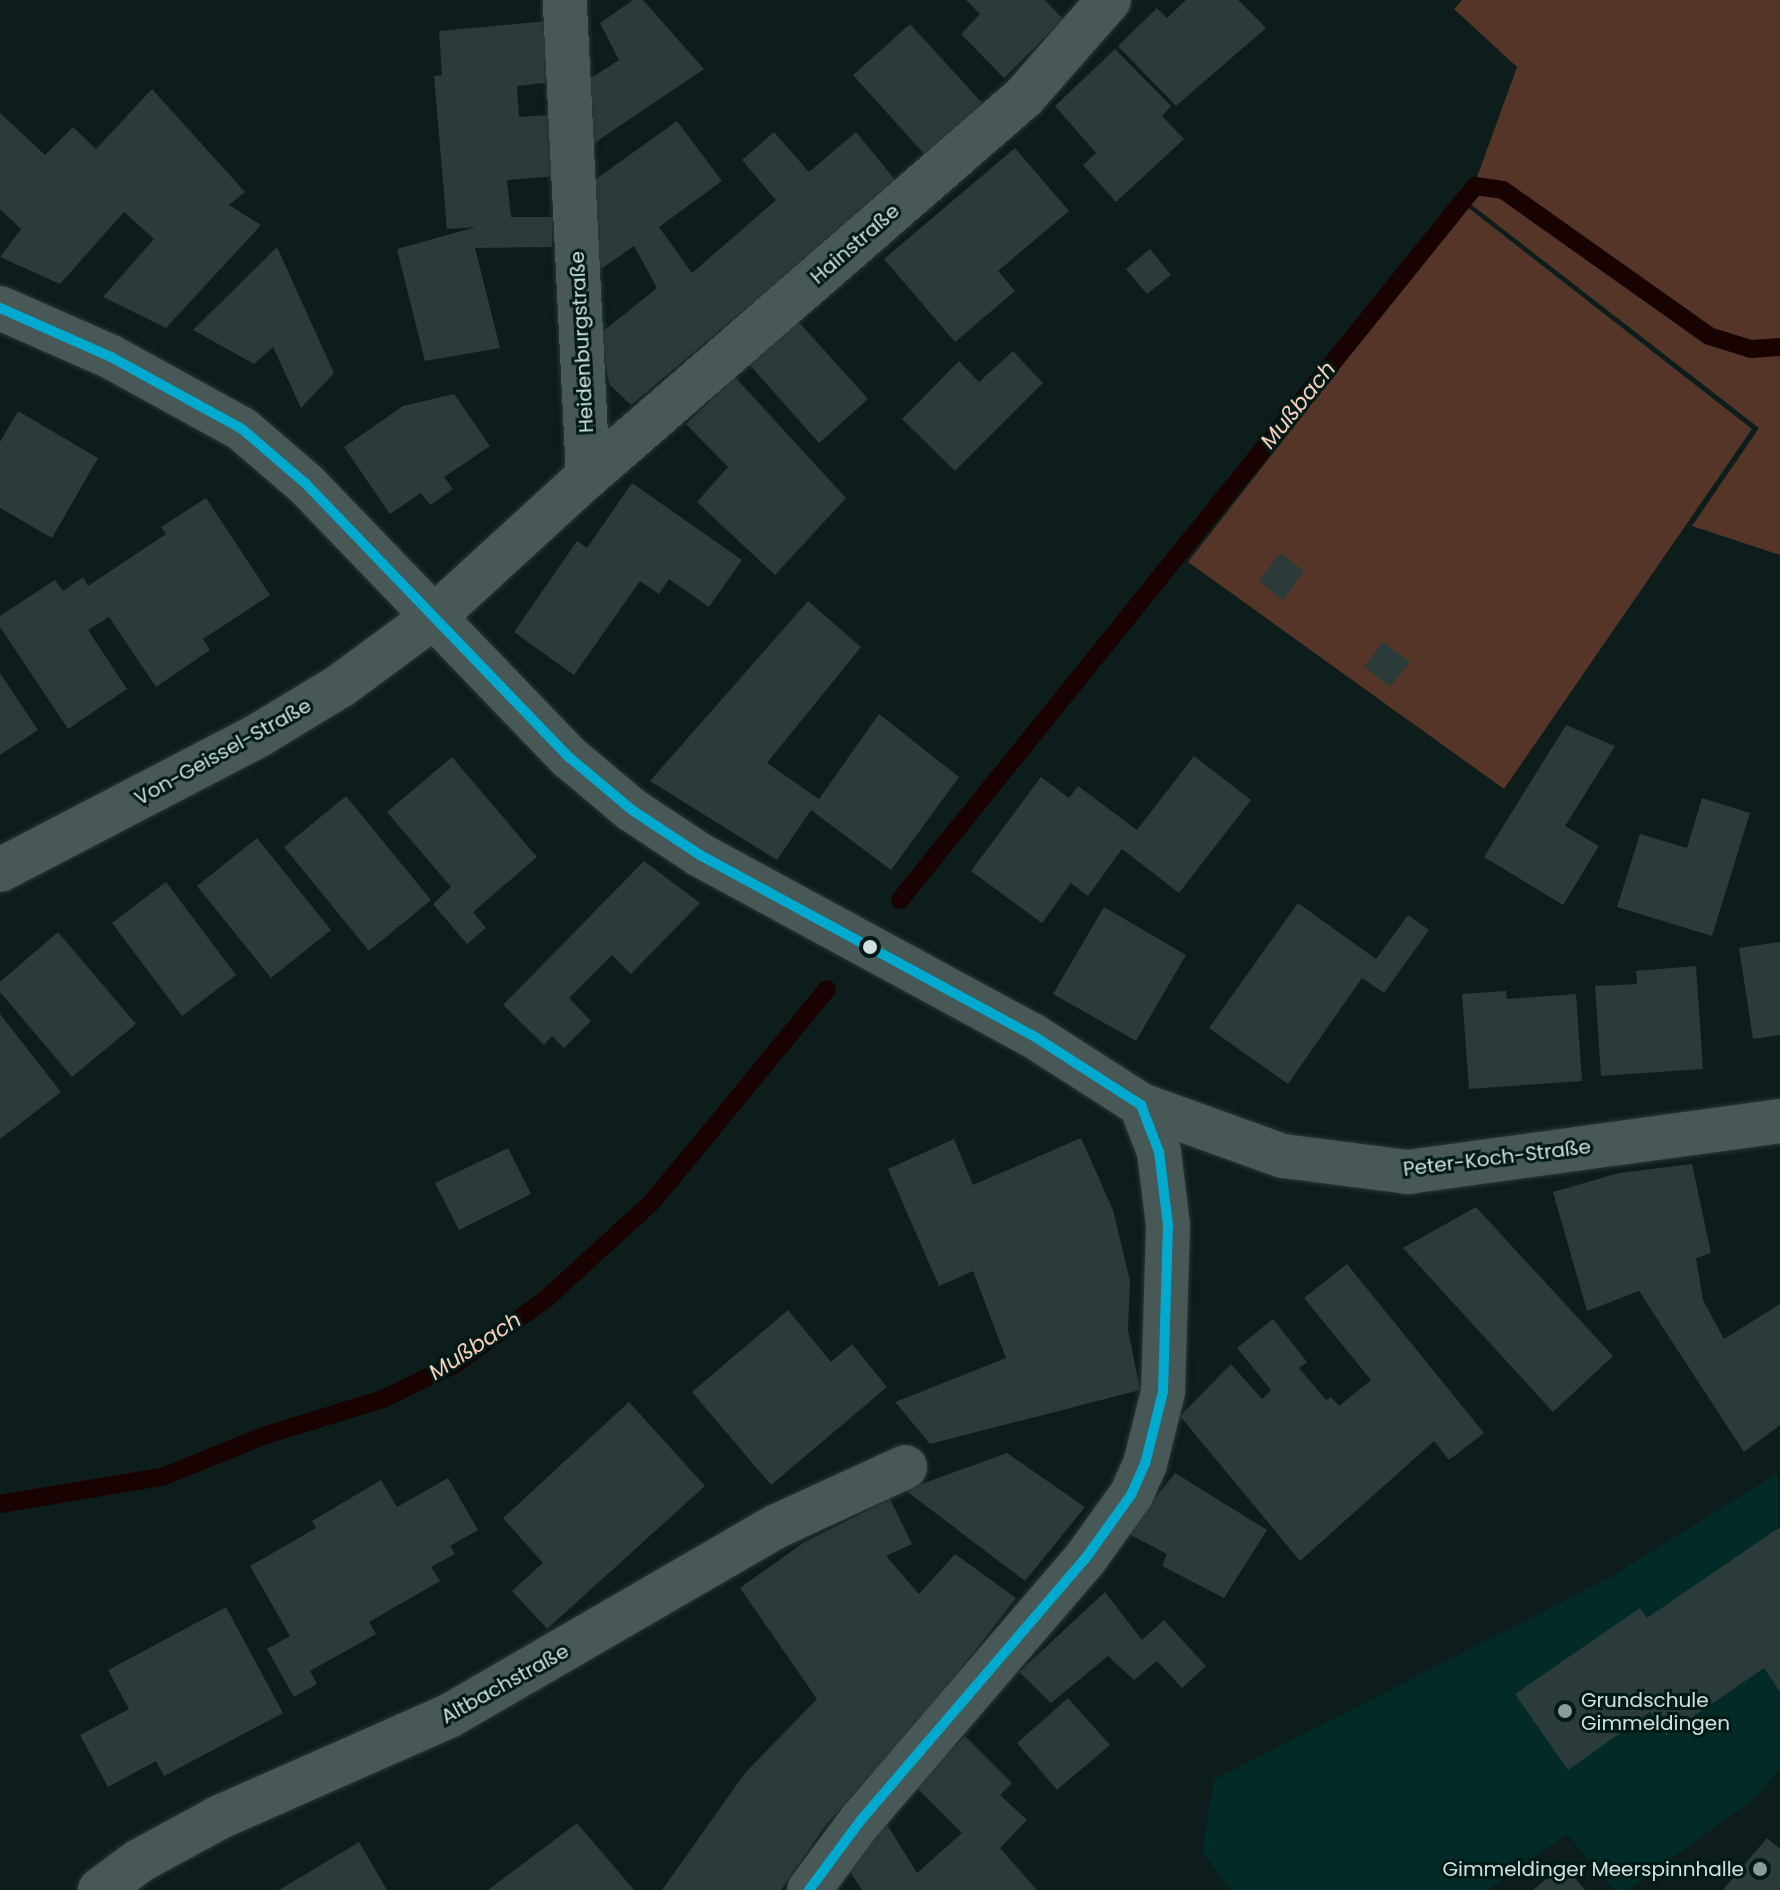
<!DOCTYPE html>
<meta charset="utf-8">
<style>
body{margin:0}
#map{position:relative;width:1780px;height:1890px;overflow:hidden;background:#0c1d1b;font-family:Poppins,sans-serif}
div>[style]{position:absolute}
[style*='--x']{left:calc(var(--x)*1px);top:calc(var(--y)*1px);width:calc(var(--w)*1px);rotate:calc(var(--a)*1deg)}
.built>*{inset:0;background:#022a26}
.green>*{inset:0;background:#543528}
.stream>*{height:18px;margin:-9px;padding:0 9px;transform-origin:9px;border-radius:9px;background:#180302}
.building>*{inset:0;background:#2b3b3a}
.roads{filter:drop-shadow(0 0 2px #293735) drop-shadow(0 0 2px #293735)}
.minor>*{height:44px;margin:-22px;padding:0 22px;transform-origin:22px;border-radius:22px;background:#475856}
.tertiary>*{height:44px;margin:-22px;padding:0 22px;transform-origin:22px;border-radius:22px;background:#475856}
.bus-1>*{height:10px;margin:-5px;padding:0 5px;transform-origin:5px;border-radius:5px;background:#00a9ce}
.dots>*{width:22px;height:22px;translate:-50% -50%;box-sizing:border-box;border:4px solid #001a17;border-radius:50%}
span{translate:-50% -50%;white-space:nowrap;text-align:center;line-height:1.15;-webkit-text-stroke:6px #001a17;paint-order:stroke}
.street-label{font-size:20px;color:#d0e1de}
.poi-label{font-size:20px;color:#d0e1de}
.left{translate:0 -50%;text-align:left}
.right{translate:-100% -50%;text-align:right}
.water-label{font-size:22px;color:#facdbb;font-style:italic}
</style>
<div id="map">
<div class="built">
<div style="clip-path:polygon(1778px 1473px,1780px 1768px,1755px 1798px,1628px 1890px,1614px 1890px,1567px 1834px,1488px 1890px,1231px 1890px,1202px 1851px,1214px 1780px,1609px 1578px)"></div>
</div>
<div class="green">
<div style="clip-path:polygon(1462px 0,1780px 0,1780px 555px,1692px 526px,1759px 428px,1468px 202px,1517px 67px,1454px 9px)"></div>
<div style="clip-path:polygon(1466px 206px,1752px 429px,1504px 789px,1188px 562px)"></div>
</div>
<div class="stream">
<div style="--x:900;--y:900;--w:917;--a:-51.15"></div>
<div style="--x:1475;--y:186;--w:28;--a:8"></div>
<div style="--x:1503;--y:190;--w:252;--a:35.3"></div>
<div style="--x:1709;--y:336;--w:44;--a:17.2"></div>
<div style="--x:1751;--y:349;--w:29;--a:-4"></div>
<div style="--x:0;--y:1504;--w:164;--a:-9.5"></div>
<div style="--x:162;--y:1477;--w:112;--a:-22"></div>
<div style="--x:266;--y:1435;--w:122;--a:-17.1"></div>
<div style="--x:383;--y:1399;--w:80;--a:-25.9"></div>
<div style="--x:455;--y:1364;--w:112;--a:-35.5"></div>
<div style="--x:546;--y:1299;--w:145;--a:-42.5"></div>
<div style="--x:653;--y:1201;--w:274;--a:-50.6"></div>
</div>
<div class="building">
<div style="clip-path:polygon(633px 0,643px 0,704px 69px,593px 144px,585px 82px,619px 60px,600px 23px)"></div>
<div style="clip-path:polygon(966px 0,1045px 0,1063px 19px,1004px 78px,961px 34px,980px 14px)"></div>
<div style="clip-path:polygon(1186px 0,1238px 0,1266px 28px,1176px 106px,1118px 46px,1157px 8px,1167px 18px)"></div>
<div style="clip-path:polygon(548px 21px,553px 82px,517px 86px,519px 117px,551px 115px,556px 176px,507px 180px,511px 217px,553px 217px,552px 247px,475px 248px,500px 348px,425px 361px,397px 249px,476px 227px,447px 229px,434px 76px,442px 75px,439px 31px)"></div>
<div style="clip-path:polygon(910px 24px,983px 104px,925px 155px,853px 75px)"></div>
<div style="clip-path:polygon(1115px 49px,1171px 106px,1162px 116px,1184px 139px,1116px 202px,1083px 165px,1096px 153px,1055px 106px)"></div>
<div style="clip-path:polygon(152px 89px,245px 192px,229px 205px,261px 225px,166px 328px,103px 297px,154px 239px,124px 212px,60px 284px,0 257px,21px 229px,0 209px,0 113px,45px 155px,73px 127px,96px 149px)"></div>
<div style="clip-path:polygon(677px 121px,722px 181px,659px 227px,692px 273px,776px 200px,742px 160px,774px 132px,809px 172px,856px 132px,897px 182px,631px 405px,609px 384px,601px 333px,657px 288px,634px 246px,601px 269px,585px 187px)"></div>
<div style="clip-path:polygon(1015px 148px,1069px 211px,998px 271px,1015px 291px,955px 342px,884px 259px)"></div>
<div style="clip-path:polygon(277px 247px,334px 373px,301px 408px,273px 347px,254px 364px,193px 330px)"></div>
<div style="clip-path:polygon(1150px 249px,1171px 275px,1147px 294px,1126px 269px)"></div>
<div style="clip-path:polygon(797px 320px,868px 399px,819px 443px,749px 364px)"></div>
<div style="clip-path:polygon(1013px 351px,1043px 383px,955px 471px,902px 419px,959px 361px,979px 382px)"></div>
<div style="clip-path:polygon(735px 377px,846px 498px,775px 575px,697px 502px,728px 467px,686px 424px)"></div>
<div style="clip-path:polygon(454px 394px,490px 446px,444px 477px,453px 489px,430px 505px,421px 493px,390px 514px,344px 447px,403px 406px)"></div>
<div style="clip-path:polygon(18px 411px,98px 458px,52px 538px,0 508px,0 442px)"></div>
<div style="clip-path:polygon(632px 483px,742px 560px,709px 607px,669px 579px,659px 594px,640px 581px,574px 675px,514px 632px,577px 541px,587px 548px)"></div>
<div style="clip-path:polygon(206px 498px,270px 595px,203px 639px,210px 650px,156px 687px,109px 617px,88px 630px,127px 689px,68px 729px,0 627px,0 616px,55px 580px,63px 591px,83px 577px,88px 586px,166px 534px,161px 527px)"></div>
<div style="clip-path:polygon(1280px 553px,1304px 571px,1283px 600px,1259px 581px)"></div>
<div style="clip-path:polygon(808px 601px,861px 647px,767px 763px,819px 799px,879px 714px,959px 777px,891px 870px,811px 810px,777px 860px,650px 781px)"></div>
<div style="clip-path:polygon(1383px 642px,1410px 662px,1390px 687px,1364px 667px)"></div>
<div style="clip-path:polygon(0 673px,38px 730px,0 755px)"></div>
<div style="clip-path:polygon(1566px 725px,1615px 746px,1565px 826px,1599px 846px,1563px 905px,1484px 857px)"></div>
<div style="clip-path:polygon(1194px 756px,1251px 800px,1179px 893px,1122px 849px,1088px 896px,1071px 883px,1042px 923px,971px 871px,1041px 777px,1069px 798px,1078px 786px,1137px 830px)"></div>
<div style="clip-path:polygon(452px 757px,537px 857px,473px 912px,486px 928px,467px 944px,433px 904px,451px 887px,387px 812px)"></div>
<div style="clip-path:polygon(346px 796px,431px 900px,369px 951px,284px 847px)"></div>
<div style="clip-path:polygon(1702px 798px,1750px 813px,1712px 936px,1617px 907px,1640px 834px,1687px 848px)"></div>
<div style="clip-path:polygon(257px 838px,331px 930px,271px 978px,197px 886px)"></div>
<div style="clip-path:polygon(644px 861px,700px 903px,631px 974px,612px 955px,569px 998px,591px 1021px,564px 1048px,552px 1036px,544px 1045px,503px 1005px)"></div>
<div style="clip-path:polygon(166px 882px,236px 975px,182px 1016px,112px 923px)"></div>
<div style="clip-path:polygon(1298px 903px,1376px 959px,1408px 915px,1429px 930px,1384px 993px,1362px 978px,1288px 1084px,1209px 1028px)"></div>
<div style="clip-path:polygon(1104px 907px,1186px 955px,1136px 1041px,1053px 994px)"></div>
<div style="clip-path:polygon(58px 932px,136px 1024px,72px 1077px,0 992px,0 982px)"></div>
<div style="clip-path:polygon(1780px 942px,1780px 1035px,1753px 1039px,1739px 948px)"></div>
<div style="clip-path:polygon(1696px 966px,1703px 1069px,1601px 1076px,1595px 986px,1637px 984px,1636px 971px)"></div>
<div style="clip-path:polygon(1506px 991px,1507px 999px,1576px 994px,1582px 1081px,1469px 1089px,1462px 994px)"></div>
<div style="clip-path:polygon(0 1014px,61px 1092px,0 1139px)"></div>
<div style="clip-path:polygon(1081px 1138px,1113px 1210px,1130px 1281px,1128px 1330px,1140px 1390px,930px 1444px,895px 1402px,1006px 1358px,973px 1271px,939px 1286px,888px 1169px,954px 1139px,973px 1185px)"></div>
<div style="clip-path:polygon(508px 1148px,531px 1194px,459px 1230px,435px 1183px)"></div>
<div style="clip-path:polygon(1692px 1164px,1711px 1253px,1696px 1258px,1703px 1300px,1724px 1339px,1780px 1304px,1780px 1425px,1744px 1452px,1639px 1291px,1587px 1311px,1553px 1192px,1619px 1173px)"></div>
<div style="clip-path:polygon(1476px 1207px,1613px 1356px,1553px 1412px,1403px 1248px)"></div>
<div style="clip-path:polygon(1347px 1264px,1484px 1433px,1449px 1460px,1434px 1441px,1300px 1561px,1180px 1416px,1231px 1364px,1262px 1399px,1271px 1390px,1237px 1348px,1273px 1319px,1307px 1362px,1299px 1368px,1326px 1400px,1331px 1397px,1339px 1406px,1371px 1380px,1304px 1298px)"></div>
<div style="clip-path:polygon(788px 1310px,831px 1362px,852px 1344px,887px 1387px,771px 1485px,692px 1392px)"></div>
<div style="clip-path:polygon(629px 1402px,705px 1486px,547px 1629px,512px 1591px,543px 1563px,503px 1518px)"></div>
<div style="clip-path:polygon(1007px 1453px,1085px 1507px,1025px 1581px,905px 1490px)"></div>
<div style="clip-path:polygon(1175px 1473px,1267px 1530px,1224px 1598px,1162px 1566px,1167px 1554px,1127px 1533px)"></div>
<div style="clip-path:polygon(448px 1478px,478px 1530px,450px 1546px,455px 1554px,431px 1567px,440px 1581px,369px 1622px,376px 1634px,310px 1671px,317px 1684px,294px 1697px,267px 1649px,290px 1636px,250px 1566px,316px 1528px,312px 1521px,381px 1480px,397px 1507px)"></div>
<div style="clip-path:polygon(890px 1499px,912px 1544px,886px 1556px,919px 1594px,955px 1554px,1016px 1598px,923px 1717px,825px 1826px,781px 1890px,662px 1890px,745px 1773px,817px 1699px,740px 1588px,803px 1543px)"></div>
<div style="clip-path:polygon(1780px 1527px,1780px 1692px,1764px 1668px,1666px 1735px,1650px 1712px,1568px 1770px,1515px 1694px,1640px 1608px,1647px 1618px)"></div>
<div style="clip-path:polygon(1105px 1592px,1142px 1640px,1164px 1620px,1206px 1666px,1182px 1688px,1157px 1661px,1134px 1680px,1108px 1656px,1051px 1703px,1019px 1672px)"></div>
<div style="clip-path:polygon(226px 1607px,283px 1713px,164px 1776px,156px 1761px,108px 1787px,80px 1735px,129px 1709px,108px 1670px)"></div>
<div style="clip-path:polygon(1068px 1698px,1110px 1745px,1057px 1790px,1017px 1743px)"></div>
<div style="clip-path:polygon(965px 1736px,1012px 1783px,1000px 1795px,1027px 1820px,1000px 1848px,1037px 1890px,862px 1890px,847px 1867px,886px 1823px,917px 1873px,962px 1833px,915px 1786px)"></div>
<div style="clip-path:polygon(577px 1823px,634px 1890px,488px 1890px)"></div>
<div style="clip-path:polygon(1767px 1838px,1780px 1849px,1780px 1890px,1723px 1890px)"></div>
<div style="clip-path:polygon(359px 1842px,387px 1890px,279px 1890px)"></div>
<div style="clip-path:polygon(1564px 1865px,1585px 1890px,1533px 1890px)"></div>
</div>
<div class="roads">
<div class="minor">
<div style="--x:588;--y:476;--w:578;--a:-41"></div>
<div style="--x:1024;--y:97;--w:129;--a:-48.8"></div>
<div style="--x:0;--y:870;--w:292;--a:-27.5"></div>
<div style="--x:259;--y:735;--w:95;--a:-31.2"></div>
<div style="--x:340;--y:686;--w:118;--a:-36.4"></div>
<div style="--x:1141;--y:1105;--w:151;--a:19.8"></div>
<div style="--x:1283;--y:1156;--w:126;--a:7.3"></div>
<div style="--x:1408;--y:1172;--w:375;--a:-7.8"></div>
<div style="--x:100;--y:1890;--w:49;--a:-36.6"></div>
<div style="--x:139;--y:1861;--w:92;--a:-28.5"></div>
<div style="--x:220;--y:1817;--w:250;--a:-23.8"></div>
<div style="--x:449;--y:1716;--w:379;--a:-30.1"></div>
<div style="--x:777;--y:1526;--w:141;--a:-24.7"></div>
</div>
<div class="tertiary">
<div style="--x:0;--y:308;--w:121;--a:23.8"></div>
<div style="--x:111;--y:357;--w:149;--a:28.8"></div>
<div style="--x:242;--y:429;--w:84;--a:40.7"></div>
<div style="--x:306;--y:484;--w:380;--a:46.1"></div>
<div style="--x:570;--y:758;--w:81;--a:40"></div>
<div style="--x:632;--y:810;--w:82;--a:33.5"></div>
<div style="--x:700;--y:855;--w:378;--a:28.5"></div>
<div style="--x:1032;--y:1035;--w:130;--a:32.7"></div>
<div style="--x:1141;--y:1105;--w:50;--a:69"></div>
<div style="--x:1159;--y:1152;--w:74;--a:83"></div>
<div style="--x:1168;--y:1225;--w:167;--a:91.7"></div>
<div style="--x:1163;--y:1392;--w:74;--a:104"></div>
<div style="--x:1145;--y:1464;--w:34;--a:114"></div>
<div style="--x:1131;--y:1495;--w:79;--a:125.7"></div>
<div style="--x:1085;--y:1559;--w:344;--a:130.6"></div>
<div style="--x:861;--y:1820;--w:87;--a:126.6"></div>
<div style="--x:435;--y:616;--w:207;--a:-42.5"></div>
<div style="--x:588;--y:476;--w:477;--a:-92.8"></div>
</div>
</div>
<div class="bus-1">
<div style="--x:0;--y:308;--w:121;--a:23.8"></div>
<div style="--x:111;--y:357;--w:149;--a:28.8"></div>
<div style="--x:242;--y:429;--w:84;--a:40.7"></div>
<div style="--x:306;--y:484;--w:380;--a:46.1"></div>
<div style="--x:570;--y:758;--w:81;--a:40"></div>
<div style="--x:632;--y:810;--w:82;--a:33.5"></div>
<div style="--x:700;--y:855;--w:378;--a:28.5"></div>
<div style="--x:1032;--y:1035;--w:130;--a:32.7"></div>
<div style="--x:809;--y:1890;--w:87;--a:-53.4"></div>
<div style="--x:861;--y:1820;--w:344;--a:-49.4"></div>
<div style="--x:1085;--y:1559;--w:79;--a:-54.3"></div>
<div style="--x:1131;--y:1495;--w:34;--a:-66"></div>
<div style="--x:1145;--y:1464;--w:74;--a:-76"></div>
<div style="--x:1163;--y:1392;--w:167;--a:-88.3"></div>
<div style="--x:1168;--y:1225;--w:74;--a:-97"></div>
<div style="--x:1159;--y:1152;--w:50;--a:-111"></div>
</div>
<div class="dots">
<div style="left:870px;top:947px;background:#d0e1de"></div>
<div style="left:1565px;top:1711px;background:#8b9c9a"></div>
<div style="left:1760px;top:1869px;background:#8b9c9a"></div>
</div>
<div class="street-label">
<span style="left:855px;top:244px;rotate:-41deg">Hainstraße</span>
<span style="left:582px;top:342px;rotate:-93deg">Heidenburgstraße</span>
<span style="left:223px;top:752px;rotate:-29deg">Von-Geissel-Straße</span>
<span style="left:1497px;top:1158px;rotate:-7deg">Peter-Koch-Straße</span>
<span style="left:505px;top:1684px;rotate:-29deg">Altbachstraße</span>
</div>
<div class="poi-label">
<span class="left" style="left:1581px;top:1712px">Grundschule<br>Gimmeldingen</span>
<span class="right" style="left:1744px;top:1869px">Gimmeldinger Meerspinnhalle</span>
</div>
<div class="water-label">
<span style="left:1298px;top:405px;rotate:-51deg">Mußbach</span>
<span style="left:475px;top:1346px;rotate:-33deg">Mußbach</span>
</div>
</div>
